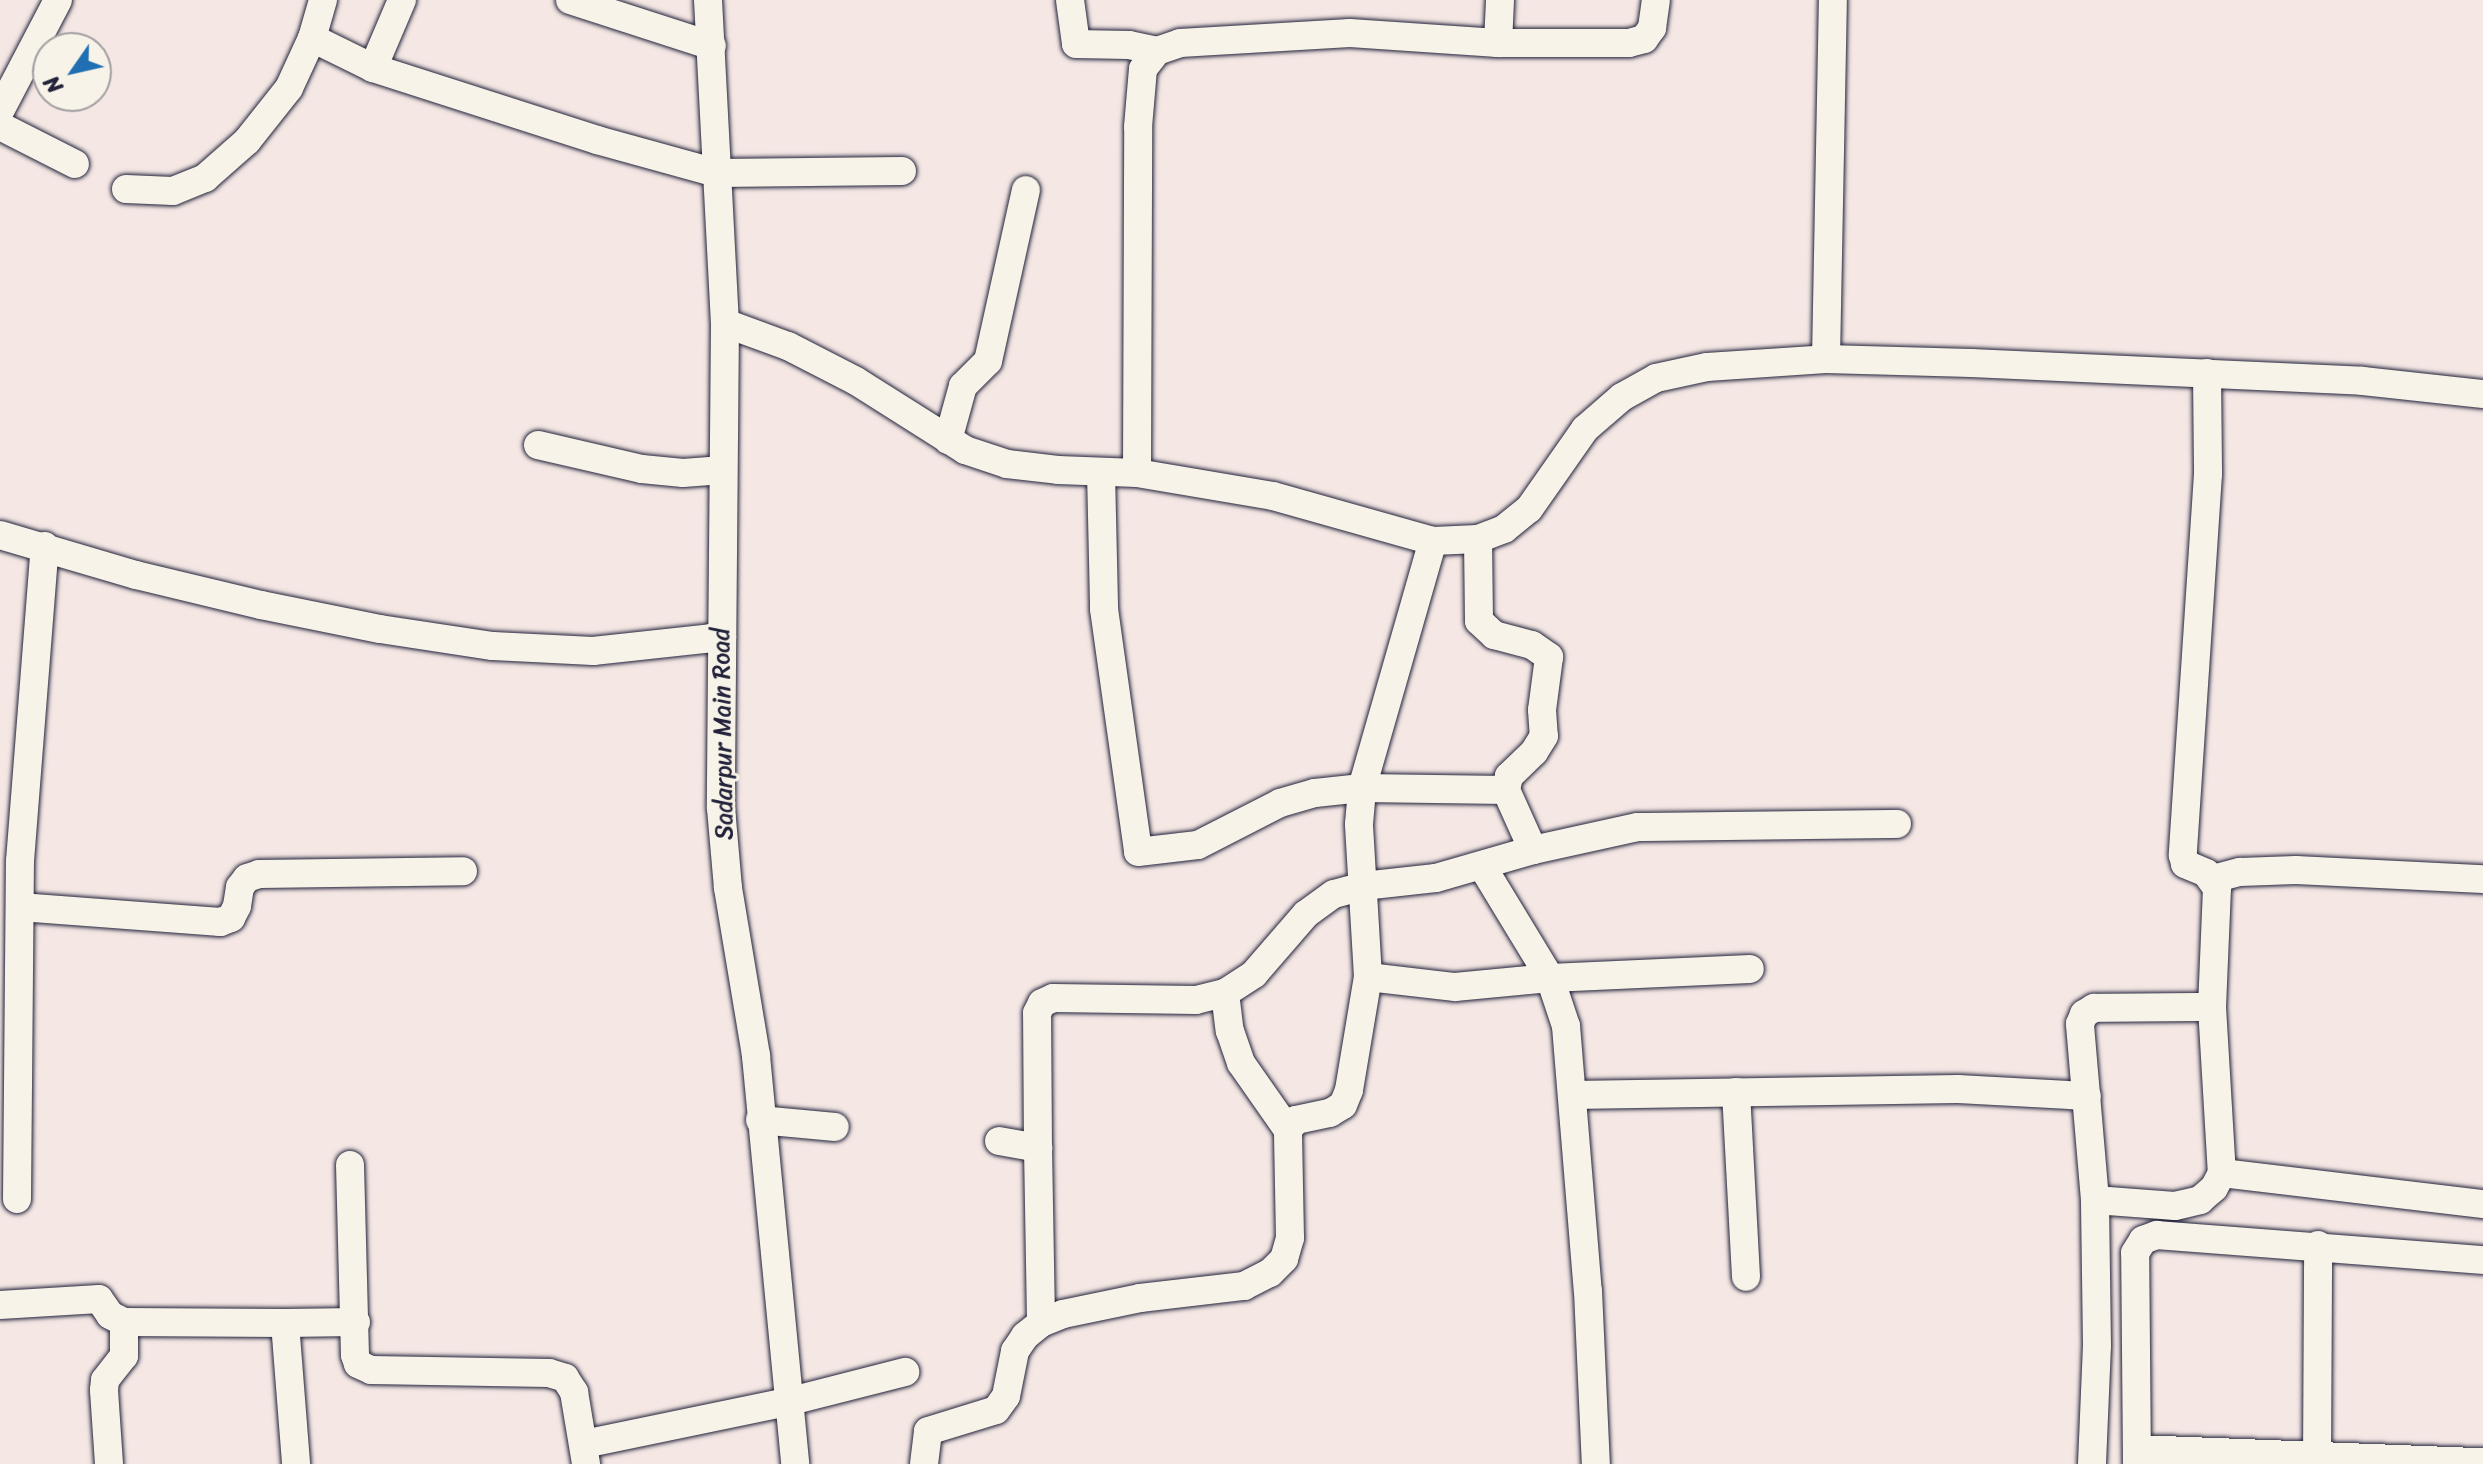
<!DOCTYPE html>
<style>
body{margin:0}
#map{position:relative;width:2483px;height:1464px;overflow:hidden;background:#f4e7e4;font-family:Sriracha,sans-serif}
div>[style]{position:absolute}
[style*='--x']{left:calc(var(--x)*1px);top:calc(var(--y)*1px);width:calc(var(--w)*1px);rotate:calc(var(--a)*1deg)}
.roads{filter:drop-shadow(0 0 2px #22223b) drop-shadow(0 0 2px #22223b)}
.minor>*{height:28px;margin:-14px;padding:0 14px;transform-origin:14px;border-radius:14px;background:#f7f3e8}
span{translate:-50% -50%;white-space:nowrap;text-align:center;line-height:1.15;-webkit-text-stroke:6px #f7f3e8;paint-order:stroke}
.street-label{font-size:24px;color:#22223b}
.north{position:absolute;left:32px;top:32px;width:80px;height:80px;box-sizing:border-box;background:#f7f3e8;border:2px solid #a29fa3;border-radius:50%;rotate:236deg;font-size:22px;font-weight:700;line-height:32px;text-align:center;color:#22223b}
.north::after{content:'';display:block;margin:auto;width:28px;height:36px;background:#1f6fb2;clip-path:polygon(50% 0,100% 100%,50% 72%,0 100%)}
</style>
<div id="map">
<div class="roads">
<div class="minor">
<div style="--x:323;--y:0;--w:40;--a:106"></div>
<div style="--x:312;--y:38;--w:68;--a:26.2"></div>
<div style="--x:373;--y:68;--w:235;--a:17.8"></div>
<div style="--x:597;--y:140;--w:124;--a:15.4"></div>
<div style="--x:717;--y:173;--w:185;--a:-0.6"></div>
<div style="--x:570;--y:0;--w:149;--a:17.9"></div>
<div style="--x:708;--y:0;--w:323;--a:87"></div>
<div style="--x:725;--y:323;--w:485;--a:90.5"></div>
<div style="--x:721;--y:808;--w:80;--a:85"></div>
<div style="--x:728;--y:888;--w:170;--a:80.5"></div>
<div style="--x:756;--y:1056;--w:410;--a:84.5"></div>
<div style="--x:1070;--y:0;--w:44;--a:82.2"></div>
<div style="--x:1076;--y:44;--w:53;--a:1.1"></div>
<div style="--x:1129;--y:45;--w:29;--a:12"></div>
<div style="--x:1498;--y:43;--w:43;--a:-87.3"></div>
<div style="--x:373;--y:68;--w:74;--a:-66.9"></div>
<div style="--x:0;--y:111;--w:125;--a:-62.4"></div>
<div style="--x:0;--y:126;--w:84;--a:26.9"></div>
<div style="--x:126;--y:189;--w:47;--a:2.4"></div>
<div style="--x:173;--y:191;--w:35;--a:-22"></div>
<div style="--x:205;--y:178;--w:56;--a:-41.4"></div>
<div style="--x:247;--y:141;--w:68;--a:-51.6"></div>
<div style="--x:289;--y:88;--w:55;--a:-65.3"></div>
<div style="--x:725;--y:323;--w:67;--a:20.1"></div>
<div style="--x:788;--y:346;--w:76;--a:27.2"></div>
<div style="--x:856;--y:381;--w:129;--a:32.3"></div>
<div style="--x:965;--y:450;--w:44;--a:18.4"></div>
<div style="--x:1007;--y:464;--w:51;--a:6.7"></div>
<div style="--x:1058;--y:470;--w:79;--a:2.2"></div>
<div style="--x:1137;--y:473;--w:138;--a:9.6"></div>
<div style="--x:1273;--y:496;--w:166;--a:15.7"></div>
<div style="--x:1433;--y:541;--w:45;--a:-2.5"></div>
<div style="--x:1478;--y:539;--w:28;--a:-21"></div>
<div style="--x:1504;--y:529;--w:32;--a:-39"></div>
<div style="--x:1529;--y:509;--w:98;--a:-55"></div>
<div style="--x:1585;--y:429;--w:49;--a:-40.9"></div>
<div style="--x:1622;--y:397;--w:39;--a:-29"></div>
<div style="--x:1656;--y:378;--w:52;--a:-12.2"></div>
<div style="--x:1707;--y:367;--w:119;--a:-3.8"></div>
<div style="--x:1826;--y:359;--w:145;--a:1.6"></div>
<div style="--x:1971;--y:363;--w:392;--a:2.6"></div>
<div style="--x:2363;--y:381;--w:121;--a:6.2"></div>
<div style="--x:1826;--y:359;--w:359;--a:-88.9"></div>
<div style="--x:2207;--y:373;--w:101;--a:89.4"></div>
<div style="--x:2208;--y:474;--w:382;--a:93.8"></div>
<div style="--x:2183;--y:855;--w:9;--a:77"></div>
<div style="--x:2185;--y:864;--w:23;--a:23"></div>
<div style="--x:2206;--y:873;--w:19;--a:54"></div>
<div style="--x:2217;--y:888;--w:119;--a:92.4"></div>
<div style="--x:2212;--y:1007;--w:166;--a:86.6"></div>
<div style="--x:948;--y:440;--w:56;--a:-74.5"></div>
<div style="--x:963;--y:386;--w:35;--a:-45"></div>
<div style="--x:988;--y:361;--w:175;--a:-77.5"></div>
<div style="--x:538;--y:445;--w:107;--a:13"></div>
<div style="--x:642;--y:469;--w:41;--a:5.6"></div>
<div style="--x:683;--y:473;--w:40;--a:-4.3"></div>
<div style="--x:1101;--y:472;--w:137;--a:88.7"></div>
<div style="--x:1104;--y:609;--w:245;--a:82"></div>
<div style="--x:1138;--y:852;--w:60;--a:-6.7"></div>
<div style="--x:1198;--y:845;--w:92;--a:-27.1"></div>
<div style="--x:1280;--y:803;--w:36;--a:-16"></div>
<div style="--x:1315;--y:793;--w:47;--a:-6.1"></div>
<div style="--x:1362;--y:788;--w:144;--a:0.8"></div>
<div style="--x:1137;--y:473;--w:346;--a:-89.8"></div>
<div style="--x:1138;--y:127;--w:58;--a:-85.1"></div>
<div style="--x:1143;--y:69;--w:23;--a:-52"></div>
<div style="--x:1157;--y:51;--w:24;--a:-19"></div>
<div style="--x:1180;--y:43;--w:170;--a:-3.4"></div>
<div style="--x:1350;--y:33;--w:148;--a:3.9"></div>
<div style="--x:1498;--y:43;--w:131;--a:0"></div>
<div style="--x:1629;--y:43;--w:16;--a:-15"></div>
<div style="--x:1644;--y:39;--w:14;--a:-54"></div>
<div style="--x:1652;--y:28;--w:28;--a:-82"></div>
<div style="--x:0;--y:535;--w:142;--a:16.4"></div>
<div style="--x:136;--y:575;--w:129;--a:13.5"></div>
<div style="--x:261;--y:605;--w:121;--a:11.4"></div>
<div style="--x:380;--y:629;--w:114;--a:8.6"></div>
<div style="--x:493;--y:646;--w:100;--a:2.9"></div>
<div style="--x:593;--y:651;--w:130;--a:-6.2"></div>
<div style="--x:1478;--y:539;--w:82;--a:89.3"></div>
<div style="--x:1479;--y:621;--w:21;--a:43"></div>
<div style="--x:1494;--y:635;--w:39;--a:15"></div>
<div style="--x:1532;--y:645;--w:21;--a:35"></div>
<div style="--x:1549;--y:657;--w:53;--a:97.5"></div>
<div style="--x:1542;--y:710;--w:26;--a:86"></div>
<div style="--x:1544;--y:736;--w:19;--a:122"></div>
<div style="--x:1534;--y:752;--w:35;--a:136"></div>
<div style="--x:1509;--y:776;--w:14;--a:102"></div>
<div style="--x:1506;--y:790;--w:66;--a:65.8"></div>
<div style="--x:1482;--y:866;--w:131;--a:58.7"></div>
<div style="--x:1550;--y:978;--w:51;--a:71.6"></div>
<div style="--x:1566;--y:1026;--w:266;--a:85.3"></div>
<div style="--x:1588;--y:1291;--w:173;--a:87.4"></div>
<div style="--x:2213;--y:879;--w:28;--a:-15"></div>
<div style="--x:2240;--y:872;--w:56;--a:-2"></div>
<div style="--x:2296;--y:870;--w:187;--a:2.8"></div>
<div style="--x:20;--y:907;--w:201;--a:4.3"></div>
<div style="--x:220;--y:922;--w:12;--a:-20"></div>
<div style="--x:231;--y:918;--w:13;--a:-63"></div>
<div style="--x:237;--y:906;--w:19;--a:-81"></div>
<div style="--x:240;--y:887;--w:11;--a:-52"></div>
<div style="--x:247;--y:878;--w:13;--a:-18"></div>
<div style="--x:259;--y:874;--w:204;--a:-0.8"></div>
<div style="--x:1368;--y:977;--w:88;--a:6.6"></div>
<div style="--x:1455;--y:987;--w:95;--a:-5.4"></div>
<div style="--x:1550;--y:978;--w:200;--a:-2.6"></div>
<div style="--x:1225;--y:993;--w:38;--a:83"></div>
<div style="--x:1230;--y:1031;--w:34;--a:71"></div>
<div style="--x:1241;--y:1063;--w:82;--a:55"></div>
<div style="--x:1736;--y:1092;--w:185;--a:86.9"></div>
<div style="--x:1572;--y:1095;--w:386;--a:-0.9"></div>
<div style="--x:1958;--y:1089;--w:129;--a:3.1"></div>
<div style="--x:760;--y:1120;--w:75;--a:5.3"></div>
<div style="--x:999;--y:1141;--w:40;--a:10"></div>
<div style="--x:1038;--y:1148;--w:175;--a:89"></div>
<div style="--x:1038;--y:1148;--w:135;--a:-90.4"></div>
<div style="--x:1037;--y:1013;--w:11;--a:-63"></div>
<div style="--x:1042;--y:1003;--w:12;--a:-24"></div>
<div style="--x:1053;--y:998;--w:143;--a:0.8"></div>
<div style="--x:1196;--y:1000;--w:30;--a:-14"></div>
<div style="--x:1225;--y:993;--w:35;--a:-33"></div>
<div style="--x:1254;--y:974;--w:79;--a:-49.1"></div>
<div style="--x:1306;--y:914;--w:34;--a:-36"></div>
<div style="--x:1334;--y:894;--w:30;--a:-15"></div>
<div style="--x:1363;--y:886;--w:73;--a:-6.3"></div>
<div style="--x:1436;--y:878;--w:101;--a:-16.1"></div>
<div style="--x:1533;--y:850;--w:107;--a:-12.4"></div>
<div style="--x:1638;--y:827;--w:259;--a:-0.7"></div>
<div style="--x:350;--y:1165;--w:190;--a:88.5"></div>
<div style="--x:355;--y:1355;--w:9;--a:72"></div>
<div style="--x:358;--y:1364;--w:14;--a:25"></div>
<div style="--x:371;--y:1370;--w:178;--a:1"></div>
<div style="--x:549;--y:1373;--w:17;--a:17"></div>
<div style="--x:565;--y:1378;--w:17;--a:57"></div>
<div style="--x:574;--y:1392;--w:73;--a:80.5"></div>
<div style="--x:17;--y:1199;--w:338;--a:-89.5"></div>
<div style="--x:20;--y:861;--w:316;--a:-85.5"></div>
<div style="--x:2095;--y:1200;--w:177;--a:-94.9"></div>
<div style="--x:2080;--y:1024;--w:11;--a:-68"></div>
<div style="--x:2084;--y:1014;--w:12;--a:-31"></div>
<div style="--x:2094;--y:1008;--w:118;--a:-0.5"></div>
<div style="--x:0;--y:1305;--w:99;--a:-3.5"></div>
<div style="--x:99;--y:1299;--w:19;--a:55"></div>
<div style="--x:110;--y:1315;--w:16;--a:27"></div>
<div style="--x:124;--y:1322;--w:161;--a:0.4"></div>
<div style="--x:285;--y:1323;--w:141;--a:85.5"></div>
<div style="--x:285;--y:1323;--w:71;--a:-0.8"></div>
<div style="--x:584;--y:1444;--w:211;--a:-11.7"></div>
<div style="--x:791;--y:1401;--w:118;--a:-14.3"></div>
<div style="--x:2137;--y:1449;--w:346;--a:2.2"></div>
<div style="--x:109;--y:1464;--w:74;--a:-93.9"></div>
<div style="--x:104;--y:1390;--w:10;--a:-84"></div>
<div style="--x:105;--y:1380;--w:31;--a:-52"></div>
<div style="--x:124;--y:1356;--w:34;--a:-90"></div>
<div style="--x:924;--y:1464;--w:33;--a:-83"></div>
<div style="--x:928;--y:1431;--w:71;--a:-17.2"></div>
<div style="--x:996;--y:1410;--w:17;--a:-54"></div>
<div style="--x:1006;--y:1396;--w:46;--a:-78.7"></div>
<div style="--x:1015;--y:1351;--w:18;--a:-56"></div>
<div style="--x:1025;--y:1336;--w:21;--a:-39"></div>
<div style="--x:1041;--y:1323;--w:24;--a:-22"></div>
<div style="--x:1063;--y:1314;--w:79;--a:-11.7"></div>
<div style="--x:1140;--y:1298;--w:105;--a:-6.6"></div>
<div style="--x:1244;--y:1286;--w:29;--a:-27"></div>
<div style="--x:1270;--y:1273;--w:20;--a:-45"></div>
<div style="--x:1284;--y:1259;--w:22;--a:-74"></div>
<div style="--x:1290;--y:1238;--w:108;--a:-91.1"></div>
<div style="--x:1288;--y:1130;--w:13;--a:-51"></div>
<div style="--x:1296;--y:1120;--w:35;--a:-12"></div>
<div style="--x:1330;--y:1113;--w:15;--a:-32"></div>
<div style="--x:1343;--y:1105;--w:16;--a:-68"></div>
<div style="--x:1349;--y:1090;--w:115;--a:-80.5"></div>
<div style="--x:1368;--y:977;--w:153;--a:-93.4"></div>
<div style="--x:1359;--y:824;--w:36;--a:-85"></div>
<div style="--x:1362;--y:788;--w:257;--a:-74"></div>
<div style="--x:2092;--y:1464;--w:118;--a:-87.6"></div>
<div style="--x:2097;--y:1346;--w:146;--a:-90.8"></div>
<div style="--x:2095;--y:1200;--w:80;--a:4.3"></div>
<div style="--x:2175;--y:1206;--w:26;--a:-13"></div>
<div style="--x:2200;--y:1200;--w:18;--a:-41"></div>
<div style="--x:2214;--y:1188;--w:17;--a:-62"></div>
<div style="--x:2222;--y:1173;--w:263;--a:6.8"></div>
<div style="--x:2137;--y:1464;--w:211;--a:-90.5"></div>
<div style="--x:2135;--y:1253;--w:15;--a:-58"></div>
<div style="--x:2143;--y:1240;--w:15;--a:-20"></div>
<div style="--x:2157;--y:1235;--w:327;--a:4.4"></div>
<div style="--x:2317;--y:1464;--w:219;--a:-89.7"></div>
</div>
</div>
<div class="street-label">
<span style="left:723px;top:734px;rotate:-91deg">Sadarpur Main Road</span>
</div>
<div class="north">N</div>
</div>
